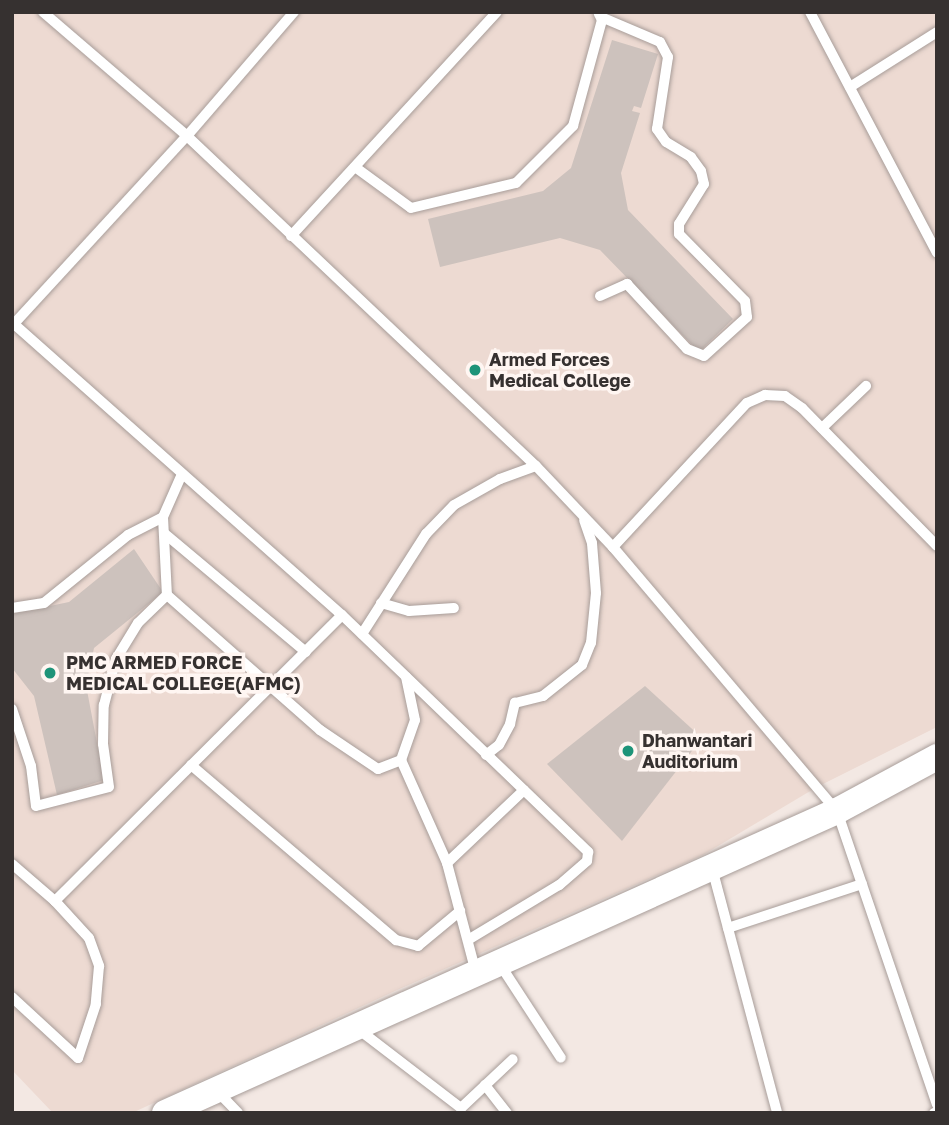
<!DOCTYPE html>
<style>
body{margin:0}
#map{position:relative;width:949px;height:1125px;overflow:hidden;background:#f3e8e3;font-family:"Golos Text",sans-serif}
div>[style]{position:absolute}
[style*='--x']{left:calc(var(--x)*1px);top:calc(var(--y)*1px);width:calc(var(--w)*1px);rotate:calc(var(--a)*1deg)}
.built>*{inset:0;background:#eddad2}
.building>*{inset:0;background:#cdc2bd}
.roads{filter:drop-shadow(0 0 2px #a89d99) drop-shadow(0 0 2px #a89d99)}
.service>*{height:10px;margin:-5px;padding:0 5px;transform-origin:5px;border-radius:5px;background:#fff}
.tertiary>*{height:26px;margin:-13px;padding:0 13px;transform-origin:13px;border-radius:13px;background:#fff}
.dots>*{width:19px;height:19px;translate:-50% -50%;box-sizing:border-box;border:4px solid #fff6f2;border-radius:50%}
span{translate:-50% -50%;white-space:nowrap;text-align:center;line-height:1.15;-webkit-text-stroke:7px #fff6f2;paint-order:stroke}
.poi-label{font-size:18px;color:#363130;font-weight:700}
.left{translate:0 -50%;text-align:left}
.frame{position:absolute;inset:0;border:14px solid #363130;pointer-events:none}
</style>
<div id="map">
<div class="built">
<div style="clip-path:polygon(12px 12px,937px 12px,937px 727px,817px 787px,703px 855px,395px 991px,132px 1113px,53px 1113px,12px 1070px)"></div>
</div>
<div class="building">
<div style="clip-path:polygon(612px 40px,658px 54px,641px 108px,634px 106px,632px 111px,640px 113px,621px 173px,628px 210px,733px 319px,699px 352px,600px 250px,560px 238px,440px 267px,428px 219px,543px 191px,571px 168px)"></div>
<div style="clip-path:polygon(134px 549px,163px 592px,94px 648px,86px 685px,104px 780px,57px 795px,34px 696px,12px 668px,12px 614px,69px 602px)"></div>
<div style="clip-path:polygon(645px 686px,702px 738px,622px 841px,547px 764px)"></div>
</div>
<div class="roads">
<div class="service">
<div style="--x:43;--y:12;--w:190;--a:40.7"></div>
<div style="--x:187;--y:136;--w:480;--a:43.4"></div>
<div style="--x:536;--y:466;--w:112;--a:46.5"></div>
<div style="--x:613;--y:547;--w:346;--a:49.7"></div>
<div style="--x:837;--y:811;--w:310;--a:71.2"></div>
<div style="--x:810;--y:12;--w:272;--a:62.2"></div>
<div style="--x:850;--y:87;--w:103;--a:-32.3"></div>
<div style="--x:355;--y:167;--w:69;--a:36.2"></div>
<div style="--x:411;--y:208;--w:108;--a:-13.4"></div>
<div style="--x:516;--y:183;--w:81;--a:-45"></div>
<div style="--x:573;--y:126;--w:110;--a:-74.7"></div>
<div style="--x:602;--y:20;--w:7;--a:-117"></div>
<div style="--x:291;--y:236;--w:304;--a:-47.4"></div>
<div style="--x:600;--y:296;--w:30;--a:-24"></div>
<div style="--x:627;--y:284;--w:88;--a:47.3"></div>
<div style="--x:687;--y:349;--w:18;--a:22"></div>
<div style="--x:704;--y:356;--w:58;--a:-42.2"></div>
<div style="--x:747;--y:317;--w:16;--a:-97"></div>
<div style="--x:745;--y:301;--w:94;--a:-134.6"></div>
<div style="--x:679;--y:234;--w:10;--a:-90"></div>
<div style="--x:679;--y:224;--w:47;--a:-58"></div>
<div style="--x:704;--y:184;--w:13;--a:-103"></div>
<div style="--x:701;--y:171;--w:17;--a:-126"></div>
<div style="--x:691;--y:157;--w:29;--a:-149"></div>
<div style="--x:666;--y:142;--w:16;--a:-125"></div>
<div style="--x:657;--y:129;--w:73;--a:-81.3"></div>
<div style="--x:668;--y:57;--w:17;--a:-118"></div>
<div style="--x:660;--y:42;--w:64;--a:-157"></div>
<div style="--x:14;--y:324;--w:438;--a:41.6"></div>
<div style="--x:342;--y:615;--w:342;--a:43.9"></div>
<div style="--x:588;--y:852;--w:9;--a:96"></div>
<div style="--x:587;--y:861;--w:37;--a:139"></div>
<div style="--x:559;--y:885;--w:106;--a:148.9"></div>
<div style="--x:12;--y:326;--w:258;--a:-47.4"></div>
<div style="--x:187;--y:136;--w:164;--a:-49.2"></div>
<div style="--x:822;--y:428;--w:61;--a:-43.7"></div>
<div style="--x:163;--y:517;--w:78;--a:87.1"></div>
<div style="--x:167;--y:595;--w:204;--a:41.4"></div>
<div style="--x:320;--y:730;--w:70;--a:33.9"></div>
<div style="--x:378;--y:769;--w:25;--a:-21"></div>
<div style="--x:401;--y:760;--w:42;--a:-70.7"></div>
<div style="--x:415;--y:720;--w:44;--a:-101.8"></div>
<div style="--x:164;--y:533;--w:185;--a:40"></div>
<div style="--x:613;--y:547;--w:197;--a:-47.1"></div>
<div style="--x:747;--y:403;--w:20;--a:-24"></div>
<div style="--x:765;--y:395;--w:20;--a:3"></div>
<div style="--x:785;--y:396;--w:21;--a:35"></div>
<div style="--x:802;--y:408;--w:193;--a:45.6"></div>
<div style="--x:381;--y:603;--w:29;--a:16"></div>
<div style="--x:409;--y:611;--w:45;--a:-3.8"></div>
<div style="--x:12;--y:608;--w:32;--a:-9"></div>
<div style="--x:44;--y:603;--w:108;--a:-39"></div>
<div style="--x:128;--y:535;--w:39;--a:-27"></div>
<div style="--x:163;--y:517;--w:47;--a:-66.2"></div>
<div style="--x:362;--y:634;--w:119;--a:-57.4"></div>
<div style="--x:426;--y:534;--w:40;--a:-46"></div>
<div style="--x:454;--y:505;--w:53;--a:-29.5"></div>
<div style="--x:500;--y:479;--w:38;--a:-20"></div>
<div style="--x:12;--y:709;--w:60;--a:71.6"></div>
<div style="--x:31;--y:766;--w:40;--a:82.9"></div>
<div style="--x:36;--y:806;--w:75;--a:-14.6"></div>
<div style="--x:109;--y:787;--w:43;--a:-97.9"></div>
<div style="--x:103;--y:744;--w:39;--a:-89"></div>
<div style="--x:104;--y:705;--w:48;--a:-75.4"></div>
<div style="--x:116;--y:659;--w:42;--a:-58.6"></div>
<div style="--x:138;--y:623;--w:40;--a:-44"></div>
<div style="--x:486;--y:755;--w:16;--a:-38"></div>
<div style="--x:499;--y:745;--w:24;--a:-62"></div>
<div style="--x:510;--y:724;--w:22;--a:-77"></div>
<div style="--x:515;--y:703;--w:29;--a:-14"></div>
<div style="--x:543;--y:696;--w:50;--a:-38.5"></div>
<div style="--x:582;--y:665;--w:24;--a:-68"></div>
<div style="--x:591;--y:643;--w:50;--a:-84.3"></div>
<div style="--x:596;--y:593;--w:50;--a:-94.6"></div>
<div style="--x:592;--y:543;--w:24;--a:-109"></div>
<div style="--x:401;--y:760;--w:113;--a:65.9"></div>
<div style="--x:447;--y:863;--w:114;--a:75.2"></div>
<div style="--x:191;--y:765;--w:270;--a:40.5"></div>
<div style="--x:396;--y:940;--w:23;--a:15"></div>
<div style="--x:418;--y:946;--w:55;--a:-39.8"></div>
<div style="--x:447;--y:863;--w:106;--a:-43.5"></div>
<div style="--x:12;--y:864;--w:57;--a:40.7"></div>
<div style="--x:55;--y:901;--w:50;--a:47.4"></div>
<div style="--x:89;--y:938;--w:30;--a:70"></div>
<div style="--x:99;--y:966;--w:38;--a:95"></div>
<div style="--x:96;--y:1004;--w:57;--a:108.4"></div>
<div style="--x:78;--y:1058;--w:90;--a:-137.3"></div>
<div style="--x:712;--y:868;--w:253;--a:75.1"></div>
<div style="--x:55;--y:901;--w:405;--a:-44.9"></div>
<div style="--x:728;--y:928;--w:141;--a:-18.2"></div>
<div style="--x:499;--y:963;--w:113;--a:56.9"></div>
<div style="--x:358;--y:1029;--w:130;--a:37.5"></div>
<div style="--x:461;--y:1108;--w:71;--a:-43.3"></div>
<div style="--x:485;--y:1085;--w:36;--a:52"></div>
<div style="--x:218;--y:1092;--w:29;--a:46"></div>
<div style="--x:934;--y:1113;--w:3;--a:-18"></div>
</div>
<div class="tertiary">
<div style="--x:165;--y:1113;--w:737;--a:-24.2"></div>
<div style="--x:837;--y:811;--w:114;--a:-28.4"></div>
</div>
</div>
<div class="dots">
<div style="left:475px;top:370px;background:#1e9479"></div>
<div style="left:50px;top:673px;background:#1e9479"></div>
<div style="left:628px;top:751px;background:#1e9479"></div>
</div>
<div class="poi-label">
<span class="left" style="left:489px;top:370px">Armed Forces<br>Medical College</span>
<span class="left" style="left:66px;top:673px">PMC ARMED FORCE<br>MEDICAL COLLEGE(AFMC)</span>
<span class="left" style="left:642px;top:751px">Dhanwantari<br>Auditorium</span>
</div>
<div class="frame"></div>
</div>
